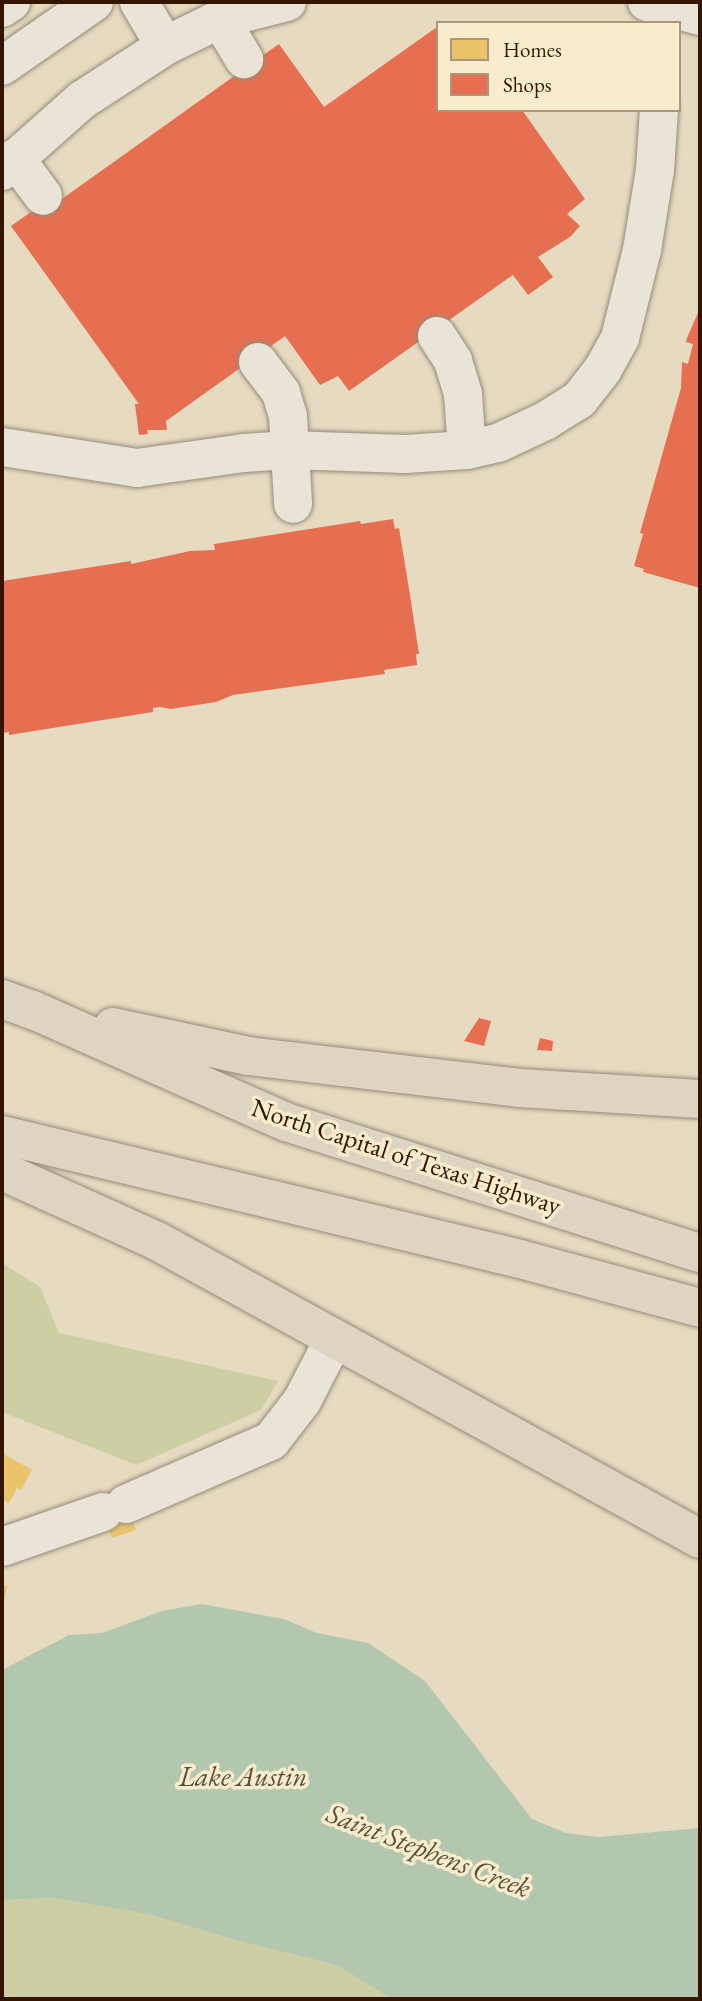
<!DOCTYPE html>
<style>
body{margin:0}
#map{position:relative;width:702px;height:2001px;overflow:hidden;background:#e6dbc0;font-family:"EB Garamond",serif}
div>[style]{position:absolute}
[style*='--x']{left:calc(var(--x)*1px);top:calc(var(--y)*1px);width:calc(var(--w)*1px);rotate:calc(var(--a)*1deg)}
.green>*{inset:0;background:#cdcea4}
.water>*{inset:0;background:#b3c7af}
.homes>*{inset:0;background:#e9c46a}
.shops>*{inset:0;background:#e76f51}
.roads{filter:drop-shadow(0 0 2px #958b7a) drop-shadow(0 0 2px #958b7a)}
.minor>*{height:38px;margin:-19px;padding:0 19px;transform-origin:19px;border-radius:19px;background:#e9e4d7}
.highway>*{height:38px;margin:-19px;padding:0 19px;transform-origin:19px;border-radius:19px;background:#ddd4c2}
span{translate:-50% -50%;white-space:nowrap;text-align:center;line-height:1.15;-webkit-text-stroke:7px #f9eccc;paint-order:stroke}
.street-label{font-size:26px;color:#351502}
.water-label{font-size:28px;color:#59503c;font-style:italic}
.frame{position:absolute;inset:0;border:4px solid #351502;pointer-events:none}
.legend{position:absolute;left:436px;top:21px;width:245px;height:91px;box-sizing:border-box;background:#f9eccc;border:2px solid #ab967b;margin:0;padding:9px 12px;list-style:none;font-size:21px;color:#351502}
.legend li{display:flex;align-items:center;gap:14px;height:35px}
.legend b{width:35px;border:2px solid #ab967b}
</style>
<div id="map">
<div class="green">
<div style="clip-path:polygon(2px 1263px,40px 1287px,59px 1333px,278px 1381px,261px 1410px,136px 1465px,2px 1412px)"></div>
<div style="clip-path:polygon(53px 1898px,152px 1915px,235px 1940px,337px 1965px,388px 1997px,399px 1999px,2px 1999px,2px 1900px)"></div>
</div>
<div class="water">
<div style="clip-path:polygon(202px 1604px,284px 1619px,317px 1633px,368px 1643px,425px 1681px,532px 1819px,566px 1833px,598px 1837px,700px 1828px,700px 1999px,399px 1999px,388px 1997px,337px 1965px,235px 1940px,152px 1915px,53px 1898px,2px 1900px,2px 1670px,69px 1635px,102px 1633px,162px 1611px)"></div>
</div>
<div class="homes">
<div style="clip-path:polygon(2px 1453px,32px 1470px,21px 1490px,17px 1488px,9px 1503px,2px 1499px)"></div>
<div style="clip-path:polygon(121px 1490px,136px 1530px,112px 1538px,98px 1498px)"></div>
<div style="clip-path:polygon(2px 1585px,7px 1586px,3px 1607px,2px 1607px)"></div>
</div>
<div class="shops">
<div style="clip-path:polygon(437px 27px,438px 110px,522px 110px,585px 199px,567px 214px,580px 226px,570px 237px,538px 257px,553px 277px,528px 295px,513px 275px,349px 391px,338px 376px,320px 385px,285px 336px,166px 421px,167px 430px,147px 430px,148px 434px,139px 435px,135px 404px,139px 404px,11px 226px,55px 195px,59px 201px,279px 44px,324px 107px)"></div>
<div style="clip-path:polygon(700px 308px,700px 588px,643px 572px,644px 569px,634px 566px,643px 534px,640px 533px,681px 388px,682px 362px,688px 364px,693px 344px,686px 342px,687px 338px)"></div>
<div style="clip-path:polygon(393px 519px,395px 529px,399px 528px,410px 595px,419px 654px,416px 654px,417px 665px,384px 670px,385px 674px,233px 695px,216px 702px,171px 709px,160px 707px,153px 708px,153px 712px,9px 735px,9px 732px,2px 733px,2px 581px,131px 561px,131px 564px,190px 551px,215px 550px,214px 544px,360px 521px,361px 524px)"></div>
<div style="clip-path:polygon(479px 1018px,491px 1021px,484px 1046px,464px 1041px)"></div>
<div style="clip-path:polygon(540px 1038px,553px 1041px,552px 1051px,537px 1050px)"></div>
</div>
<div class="roads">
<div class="minor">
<div style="--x:139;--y:2;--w:51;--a:59.4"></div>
<div style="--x:647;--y:2;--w:55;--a:14.8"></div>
<div style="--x:2;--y:8;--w:11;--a:-34"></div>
<div style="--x:220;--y:19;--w:47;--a:59"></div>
<div style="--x:2;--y:66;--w:112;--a:-34.8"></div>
<div style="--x:15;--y:158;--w:47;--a:53.6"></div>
<div style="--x:2;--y:171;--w:107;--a:-41.6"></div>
<div style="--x:82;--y:100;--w:99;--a:-33"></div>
<div style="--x:165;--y:46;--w:61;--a:-26.1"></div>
<div style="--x:220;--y:19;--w:69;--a:-14.2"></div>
<div style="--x:437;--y:336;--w:30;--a:57"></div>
<div style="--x:453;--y:361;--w:34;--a:73"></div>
<div style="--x:463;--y:394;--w:56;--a:85.9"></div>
<div style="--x:258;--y:362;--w:39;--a:53"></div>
<div style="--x:281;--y:393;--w:24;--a:73"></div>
<div style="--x:288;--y:416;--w:88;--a:86.7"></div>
<div style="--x:2;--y:447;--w:137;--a:8.8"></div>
<div style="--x:137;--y:468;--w:108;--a:-8"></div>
<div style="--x:244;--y:453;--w:45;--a:-3.8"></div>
<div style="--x:289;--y:450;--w:116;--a:2"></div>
<div style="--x:405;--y:454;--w:62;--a:-3.7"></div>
<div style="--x:467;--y:450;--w:32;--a:-13"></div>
<div style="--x:498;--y:443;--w:52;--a:-25.1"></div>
<div style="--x:545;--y:421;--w:40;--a:-32"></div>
<div style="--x:579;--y:400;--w:39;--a:-52"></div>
<div style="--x:603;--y:369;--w:35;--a:-61"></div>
<div style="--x:620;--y:338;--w:91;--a:-76"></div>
<div style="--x:642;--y:250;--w:81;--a:-80.8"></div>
<div style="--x:655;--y:170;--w:60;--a:-86.2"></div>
<div style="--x:126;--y:1504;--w:158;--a:-23.5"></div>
<div style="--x:271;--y:1441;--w:51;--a:-52.2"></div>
<div style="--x:302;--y:1401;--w:70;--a:-62.7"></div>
<div style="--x:2;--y:1547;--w:107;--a:-19.1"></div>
</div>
<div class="highway">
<div style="--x:2;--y:999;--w:33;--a:20"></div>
<div style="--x:33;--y:1010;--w:277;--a:23.9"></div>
<div style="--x:286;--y:1122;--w:434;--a:17.6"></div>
<div style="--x:113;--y:1027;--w:138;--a:12.1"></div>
<div style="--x:248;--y:1056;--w:273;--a:6.7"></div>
<div style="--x:519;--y:1088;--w:181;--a:3.5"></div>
<div style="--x:2;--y:1135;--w:533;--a:13.46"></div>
<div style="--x:520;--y:1259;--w:187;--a:15.2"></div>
<div style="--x:2;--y:1171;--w:170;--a:24.3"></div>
<div style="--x:157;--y:1241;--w:619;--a:28.76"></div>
</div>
</div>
<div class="street-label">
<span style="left:406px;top:1157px;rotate:18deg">North Capital of Texas Highway</span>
</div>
<div class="water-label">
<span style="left:243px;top:1776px">Lake Austin</span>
<span style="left:429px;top:1850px;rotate:21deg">Saint Stephens Creek</span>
</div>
<div class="frame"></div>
<ul class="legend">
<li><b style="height:19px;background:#e9c46a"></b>Homes</li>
<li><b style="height:19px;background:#e76f51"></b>Shops</li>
</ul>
</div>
